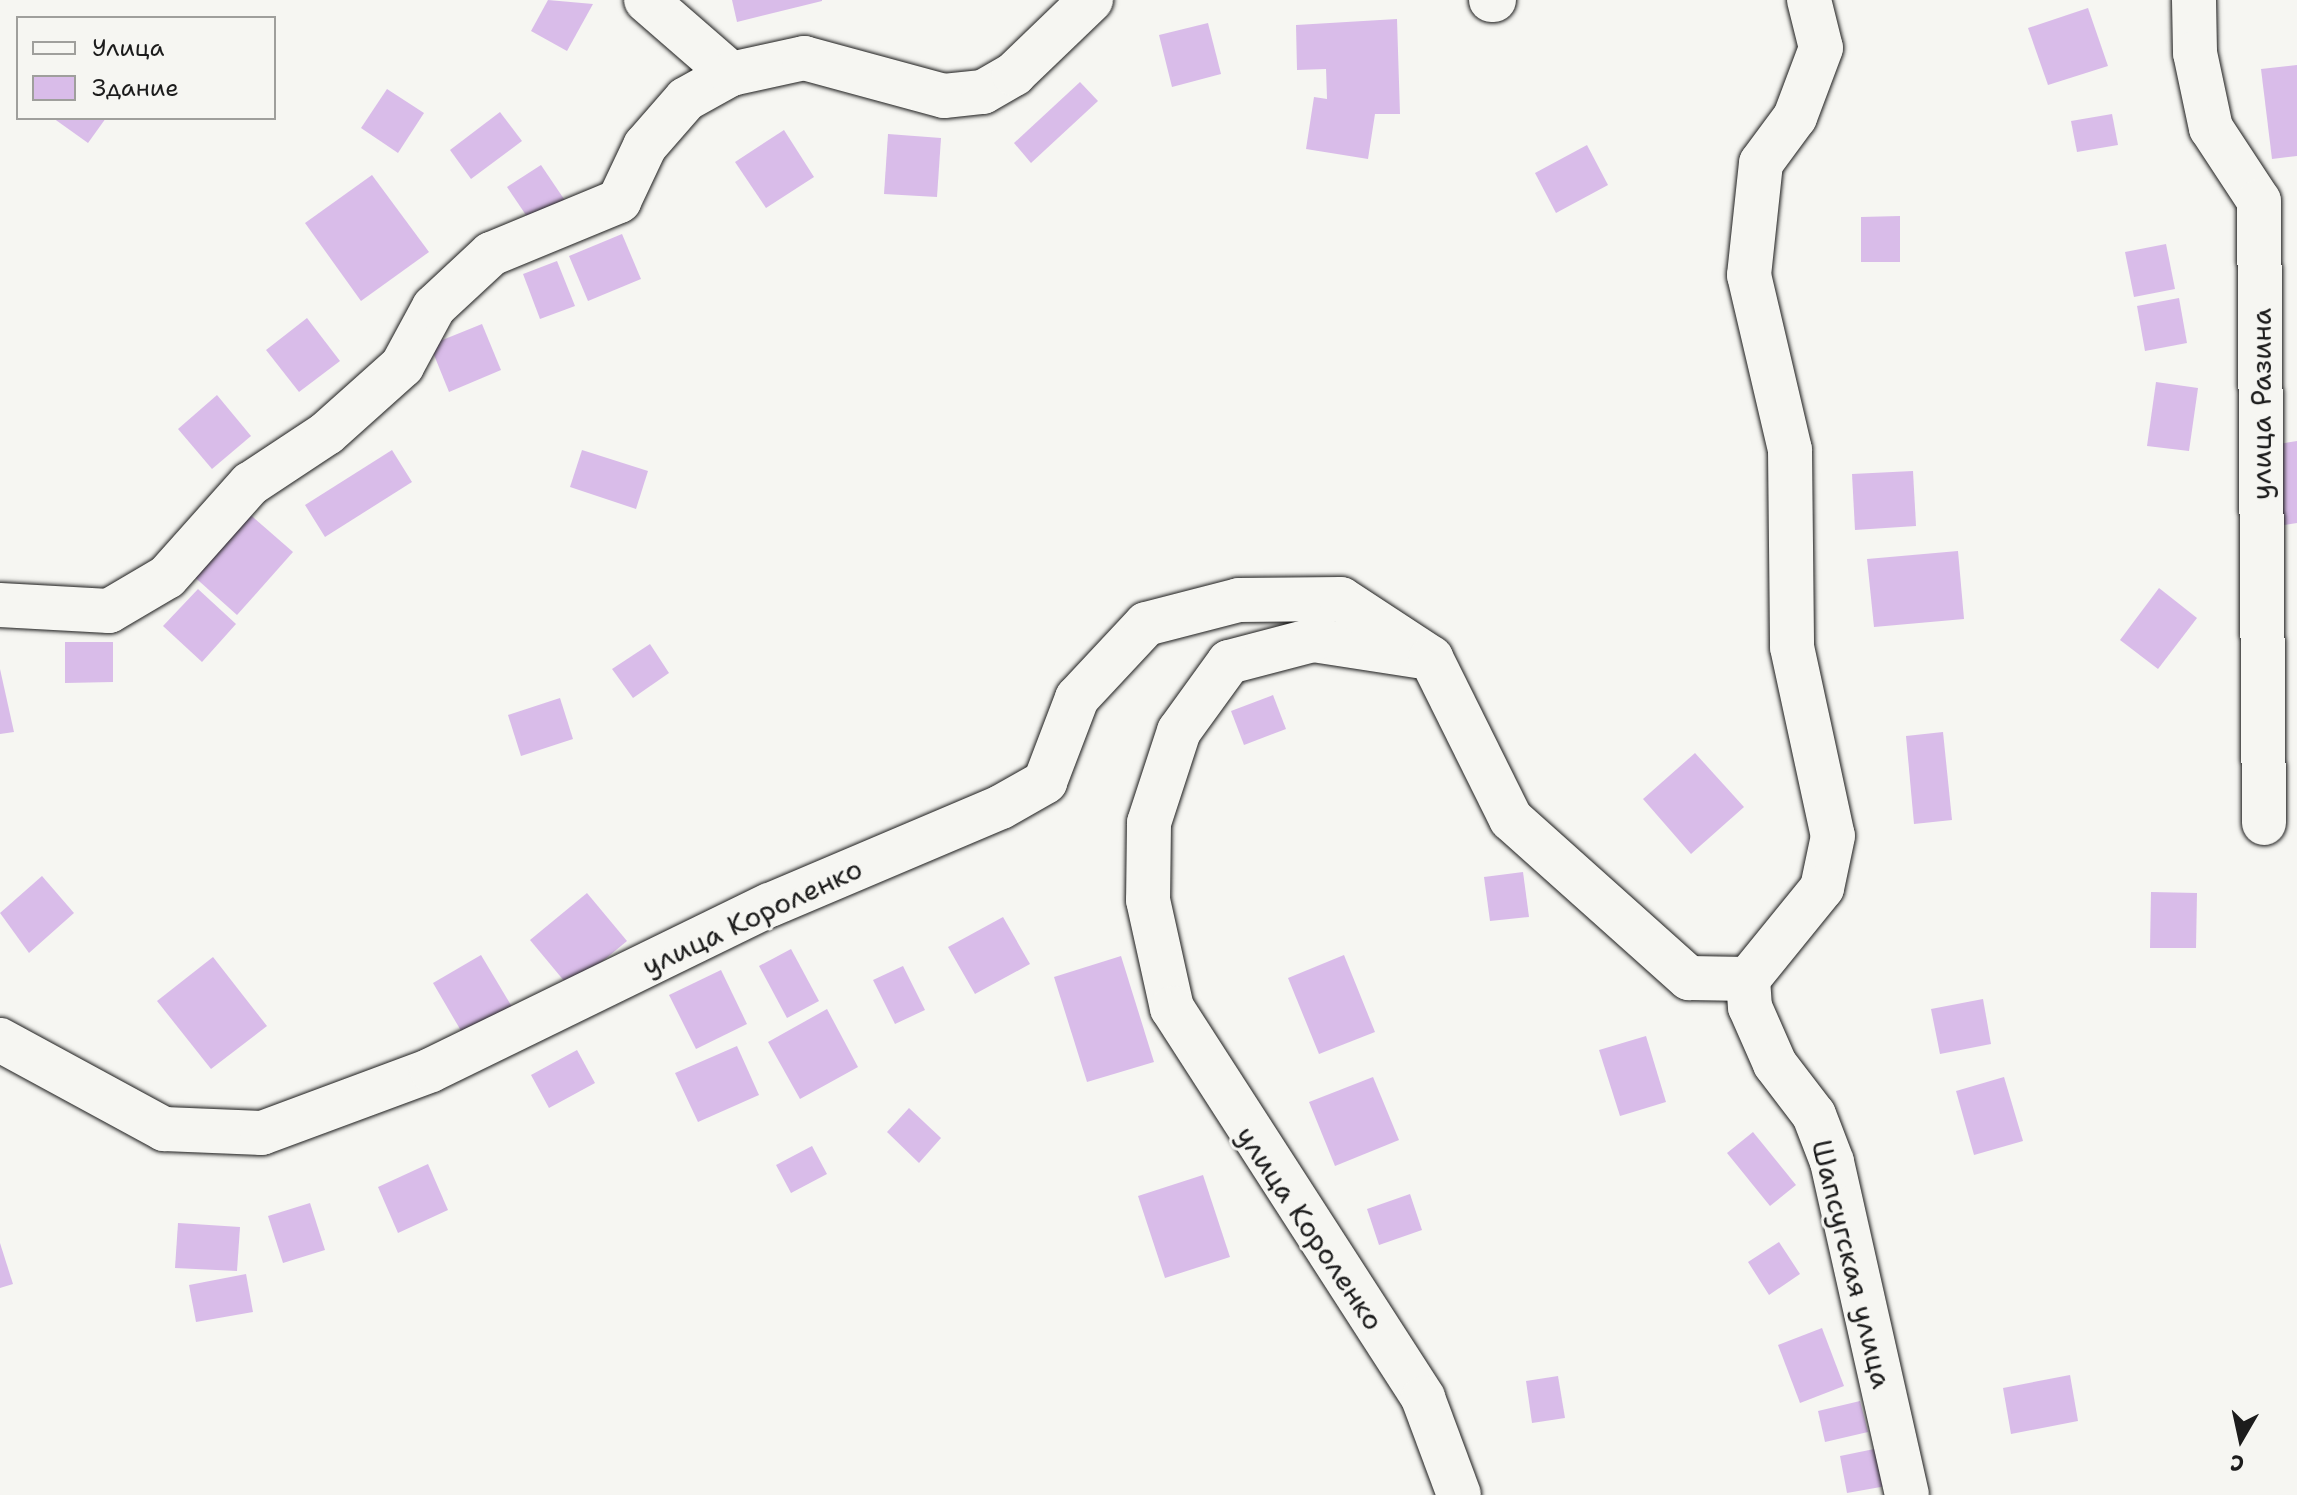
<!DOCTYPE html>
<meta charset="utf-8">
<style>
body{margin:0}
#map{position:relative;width:2297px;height:1495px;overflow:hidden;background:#f6f6f2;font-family:"Shantell Sans",sans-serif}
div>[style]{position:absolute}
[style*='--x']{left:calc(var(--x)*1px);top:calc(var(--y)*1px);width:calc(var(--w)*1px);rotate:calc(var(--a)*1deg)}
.building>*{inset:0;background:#d9bce9}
.roads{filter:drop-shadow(0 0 2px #1c1c1c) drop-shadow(0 0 2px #1c1c1c)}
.minor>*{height:44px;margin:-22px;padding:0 22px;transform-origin:22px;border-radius:22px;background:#f6f6f2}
span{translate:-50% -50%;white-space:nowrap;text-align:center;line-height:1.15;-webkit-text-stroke:6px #f6f6f2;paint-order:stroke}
.street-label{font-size:28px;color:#1c1c1c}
.legend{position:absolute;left:16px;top:16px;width:260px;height:104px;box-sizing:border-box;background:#f6f6f2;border:2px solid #9f9f9c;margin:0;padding:10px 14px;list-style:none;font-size:24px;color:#1c1c1c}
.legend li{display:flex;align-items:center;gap:16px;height:40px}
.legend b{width:40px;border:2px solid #9f9f9c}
.north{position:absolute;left:2201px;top:1399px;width:80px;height:80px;-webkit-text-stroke:6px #f6f6f2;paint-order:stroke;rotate:189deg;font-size:22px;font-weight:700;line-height:32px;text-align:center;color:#1c1c1c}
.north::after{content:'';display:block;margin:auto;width:28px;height:36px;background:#1c1c1c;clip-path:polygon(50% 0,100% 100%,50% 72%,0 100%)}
</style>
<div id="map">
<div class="building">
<div style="clip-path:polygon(548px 0,593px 4px,567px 51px,531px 31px)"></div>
<div style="clip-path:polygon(732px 0,822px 0,822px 1px,737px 22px)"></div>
<div style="clip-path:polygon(2088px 8px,2108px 66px,2048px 85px,2028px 28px)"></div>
<div style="clip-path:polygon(1397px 19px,1400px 114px,1375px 114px,1368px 159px,1306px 149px,1314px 97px,1327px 99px,1326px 69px,1297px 70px,1296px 25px)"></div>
<div style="clip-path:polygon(1208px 23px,1221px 74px,1172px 87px,1159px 35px)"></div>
<div style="clip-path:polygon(2297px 65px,2297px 156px,2272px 159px,2261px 69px)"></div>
<div style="clip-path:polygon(1080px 82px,1098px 101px,1031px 163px,1014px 143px)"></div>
<div style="clip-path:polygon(387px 89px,424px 113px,398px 153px,361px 128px)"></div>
<div style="clip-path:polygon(500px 112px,522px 141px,471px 179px,450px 150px)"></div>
<div style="clip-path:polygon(2112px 114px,2118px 145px,2077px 152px,2071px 121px)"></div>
<div style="clip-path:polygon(53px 118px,106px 118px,88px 143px)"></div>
<div style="clip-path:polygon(784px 130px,814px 177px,766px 208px,735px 162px)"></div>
<div style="clip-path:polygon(888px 134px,941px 138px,937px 197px,884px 194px)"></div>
<div style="clip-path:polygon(1587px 145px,1608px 185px,1556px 213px,1535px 173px)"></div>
<div style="clip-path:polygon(541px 165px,566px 202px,532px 224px,507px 187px)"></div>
<div style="clip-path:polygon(372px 175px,429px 252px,361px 301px,305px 223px)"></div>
<div style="clip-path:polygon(1900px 216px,1900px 262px,1861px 262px,1861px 217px)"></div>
<div style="clip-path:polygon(622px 234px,641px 279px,588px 301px,569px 256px)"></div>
<div style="clip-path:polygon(2166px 244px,2175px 289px,2134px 297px,2125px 252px)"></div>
<div style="clip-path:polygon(557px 261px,575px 306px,540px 319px,523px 274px)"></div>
<div style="clip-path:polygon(2179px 298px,2187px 343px,2145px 351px,2137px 306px)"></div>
<div style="clip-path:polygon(307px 318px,340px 361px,299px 392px,266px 350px)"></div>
<div style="clip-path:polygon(482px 324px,501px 370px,449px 392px,430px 345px)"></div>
<div style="clip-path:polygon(2156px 382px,2198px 388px,2189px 451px,2147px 446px)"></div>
<div style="clip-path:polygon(217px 395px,251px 436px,212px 469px,178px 429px)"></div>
<div style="clip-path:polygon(2297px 441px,2297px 523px,2284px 525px,2273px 445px)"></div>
<div style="clip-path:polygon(392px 450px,412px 482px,325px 537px,305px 505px)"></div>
<div style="clip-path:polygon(582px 450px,648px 471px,636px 509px,570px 487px)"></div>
<div style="clip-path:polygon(1913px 471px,1916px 526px,1855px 530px,1852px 474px)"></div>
<div style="clip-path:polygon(245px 510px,293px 552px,237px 615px,190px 573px)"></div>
<div style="clip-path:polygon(1958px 551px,1964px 619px,1874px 627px,1867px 559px)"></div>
<div style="clip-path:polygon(2159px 588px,2197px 618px,2158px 669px,2120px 640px)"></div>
<div style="clip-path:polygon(198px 589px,236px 624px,202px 662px,163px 626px)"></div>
<div style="clip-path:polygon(65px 642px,113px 642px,113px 682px,65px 683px)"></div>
<div style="clip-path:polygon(650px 644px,669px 673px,633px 698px,612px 669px)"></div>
<div style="clip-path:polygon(0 669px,14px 732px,0 734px)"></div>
<div style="clip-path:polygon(1273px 695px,1286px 729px,1244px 745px,1231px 711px)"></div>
<div style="clip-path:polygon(560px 698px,573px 739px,521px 756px,508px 715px)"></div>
<div style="clip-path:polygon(1943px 732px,1952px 820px,1914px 824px,1906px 736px)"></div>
<div style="clip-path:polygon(1695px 753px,1744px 807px,1691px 854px,1643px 799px)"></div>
<div style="clip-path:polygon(1523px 872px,1529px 917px,1490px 921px,1484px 877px)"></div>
<div style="clip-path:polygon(42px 876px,74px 913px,29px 953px,0 913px)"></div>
<div style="clip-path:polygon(2151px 892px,2197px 893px,2196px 948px,2150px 948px)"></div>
<div style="clip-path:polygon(587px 893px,627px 941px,570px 988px,530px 940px)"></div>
<div style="clip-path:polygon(1003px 917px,1030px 964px,975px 994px,948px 947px)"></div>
<div style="clip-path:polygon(791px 949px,819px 1001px,787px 1018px,759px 966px)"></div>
<div style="clip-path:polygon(481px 955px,515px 1012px,467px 1041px,433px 983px)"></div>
<div style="clip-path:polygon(1344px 955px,1375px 1032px,1319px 1054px,1288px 978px)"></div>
<div style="clip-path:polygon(1121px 956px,1154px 1062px,1087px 1082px,1054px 977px)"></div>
<div style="clip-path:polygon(213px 957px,267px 1026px,211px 1069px,157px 1001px)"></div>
<div style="clip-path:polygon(903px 966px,925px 1010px,895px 1024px,873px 980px)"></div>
<div style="clip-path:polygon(721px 970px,747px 1024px,696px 1049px,669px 995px)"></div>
<div style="clip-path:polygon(1983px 999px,1991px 1044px,1940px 1054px,1931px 1009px)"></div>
<div style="clip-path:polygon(827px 1009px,858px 1067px,800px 1099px,768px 1042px)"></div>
<div style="clip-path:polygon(1646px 1036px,1666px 1102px,1620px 1116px,1599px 1050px)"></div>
<div style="clip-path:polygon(737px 1046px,759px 1095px,698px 1122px,675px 1073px)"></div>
<div style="clip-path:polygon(577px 1050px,595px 1083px,549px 1108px,531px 1075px)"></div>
<div style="clip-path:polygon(1373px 1077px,1399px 1140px,1335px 1166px,1309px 1102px)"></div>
<div style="clip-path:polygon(2004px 1077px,2023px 1141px,1974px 1155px,1956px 1091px)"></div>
<div style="clip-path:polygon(909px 1108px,941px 1138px,919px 1163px,887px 1132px)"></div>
<div style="clip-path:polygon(1753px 1132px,1796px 1185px,1770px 1206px,1727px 1153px)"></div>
<div style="clip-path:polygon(812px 1146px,827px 1174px,791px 1193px,776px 1165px)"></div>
<div style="clip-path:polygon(428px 1164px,448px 1210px,398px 1233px,378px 1187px)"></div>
<div style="clip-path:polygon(1203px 1175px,1230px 1257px,1165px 1278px,1138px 1196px)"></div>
<div style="clip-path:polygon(1410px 1194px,1422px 1230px,1379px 1245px,1367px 1209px)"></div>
<div style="clip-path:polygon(310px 1203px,325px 1250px,283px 1263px,268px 1216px)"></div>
<div style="clip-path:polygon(178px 1223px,240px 1227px,237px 1271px,175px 1268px)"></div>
<div style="clip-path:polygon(1779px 1242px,1800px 1274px,1769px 1295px,1748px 1262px)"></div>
<div style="clip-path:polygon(0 1243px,13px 1284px,0 1288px)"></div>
<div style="clip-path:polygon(246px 1274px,253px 1312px,196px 1322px,189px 1285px)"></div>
<div style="clip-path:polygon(1822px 1328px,1844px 1386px,1800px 1403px,1778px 1345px)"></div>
<div style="clip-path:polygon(2070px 1375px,2078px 1421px,2011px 1434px,2003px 1388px)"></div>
<div style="clip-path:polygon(1558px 1376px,1565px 1418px,1532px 1423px,1526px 1381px)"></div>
<div style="clip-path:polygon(1860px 1401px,1868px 1432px,1825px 1442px,1818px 1411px)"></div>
<div style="clip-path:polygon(1884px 1447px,1892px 1485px,1847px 1493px,1840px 1456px)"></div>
</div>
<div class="roads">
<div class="minor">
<div style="--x:646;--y:0;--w:113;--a:41"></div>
<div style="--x:1491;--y:0;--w:3;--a:0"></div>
<div style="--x:1809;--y:0;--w:49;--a:76"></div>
<div style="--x:1821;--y:48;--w:74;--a:110.6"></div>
<div style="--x:1795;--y:117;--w:57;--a:126.5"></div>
<div style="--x:1761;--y:163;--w:113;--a:96.1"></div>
<div style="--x:1749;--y:275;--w:180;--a:76.8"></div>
<div style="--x:1790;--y:450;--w:197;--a:89.4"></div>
<div style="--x:1792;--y:647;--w:193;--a:77.8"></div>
<div style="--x:1833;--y:836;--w:53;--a:101.9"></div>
<div style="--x:1822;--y:888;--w:117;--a:129.1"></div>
<div style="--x:1748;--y:979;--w:28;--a:86"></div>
<div style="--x:1750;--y:1007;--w:62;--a:66.3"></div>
<div style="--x:1775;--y:1064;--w:64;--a:52.6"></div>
<div style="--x:1814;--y:1115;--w:50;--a:69"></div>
<div style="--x:1832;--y:1162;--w:341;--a:77.3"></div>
<div style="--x:2194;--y:0;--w:53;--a:88.9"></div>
<div style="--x:2195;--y:53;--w:77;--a:78"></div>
<div style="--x:2211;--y:128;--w:87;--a:56.7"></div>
<div style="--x:2259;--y:201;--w:622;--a:89.54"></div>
<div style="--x:0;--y:605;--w:109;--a:3.2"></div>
<div style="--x:109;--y:611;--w:67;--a:-30.4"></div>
<div style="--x:167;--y:577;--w:125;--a:-48.3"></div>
<div style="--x:250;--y:484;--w:92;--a:-33.5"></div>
<div style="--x:327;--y:433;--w:101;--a:-41.8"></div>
<div style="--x:402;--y:366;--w:67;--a:-61.5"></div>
<div style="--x:434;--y:307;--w:78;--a:-42.9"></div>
<div style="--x:491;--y:254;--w:139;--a:-22.5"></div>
<div style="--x:619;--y:201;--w:61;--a:-64.7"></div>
<div style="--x:645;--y:146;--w:62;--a:-48.9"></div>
<div style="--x:686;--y:99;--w:51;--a:-29.1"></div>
<div style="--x:731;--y:74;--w:75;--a:-12.4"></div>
<div style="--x:804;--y:58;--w:145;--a:15.2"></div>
<div style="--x:944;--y:96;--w:39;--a:-6"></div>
<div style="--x:983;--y:92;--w:36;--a:-30"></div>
<div style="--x:1014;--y:74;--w:107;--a:-43.9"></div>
<div style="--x:1417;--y:656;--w:105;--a:-171.3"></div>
<div style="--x:1313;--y:640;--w:87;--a:165.3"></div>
<div style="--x:1229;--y:662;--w:85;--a:125.9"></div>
<div style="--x:1179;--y:731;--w:97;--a:108.1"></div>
<div style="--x:1149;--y:823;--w:77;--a:90.7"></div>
<div style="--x:1148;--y:900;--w:111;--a:77.5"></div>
<div style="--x:1172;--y:1008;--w:464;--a:57.2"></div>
<div style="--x:1423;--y:1398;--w:103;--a:69.6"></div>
<div style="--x:0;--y:1040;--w:187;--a:28.5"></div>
<div style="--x:164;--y:1129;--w:98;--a:2.3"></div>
<div style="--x:262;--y:1133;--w:180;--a:-20.4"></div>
<div style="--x:431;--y:1070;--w:377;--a:-26"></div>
<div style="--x:770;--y:905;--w:251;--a:-23"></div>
<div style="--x:1001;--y:807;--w:51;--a:-29.6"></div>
<div style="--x:1045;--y:782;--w:90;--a:-69.1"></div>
<div style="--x:1077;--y:698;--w:101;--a:-47"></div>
<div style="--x:1146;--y:624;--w:96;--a:-14.5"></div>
<div style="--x:1239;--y:600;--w:102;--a:-0.6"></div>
<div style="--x:1341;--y:599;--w:108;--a:33.2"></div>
<div style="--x:1431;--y:658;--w:180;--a:63.6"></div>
<div style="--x:1511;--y:819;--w:239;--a:41.8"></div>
<div style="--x:1689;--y:978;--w:59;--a:1"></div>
</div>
</div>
<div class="street-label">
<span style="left:2261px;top:404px;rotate:-90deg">улица Разина</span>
<span style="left:752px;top:917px;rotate:-25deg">улица Короленко</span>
<span style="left:1310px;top:1228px;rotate:56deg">улица Короленко</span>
<span style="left:1852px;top:1264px;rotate:76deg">Шапсугская улица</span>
</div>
<ul class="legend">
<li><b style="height:10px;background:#f6f6f2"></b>Улица</li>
<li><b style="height:22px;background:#d9bce9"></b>Здание</li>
</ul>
<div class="north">С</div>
</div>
